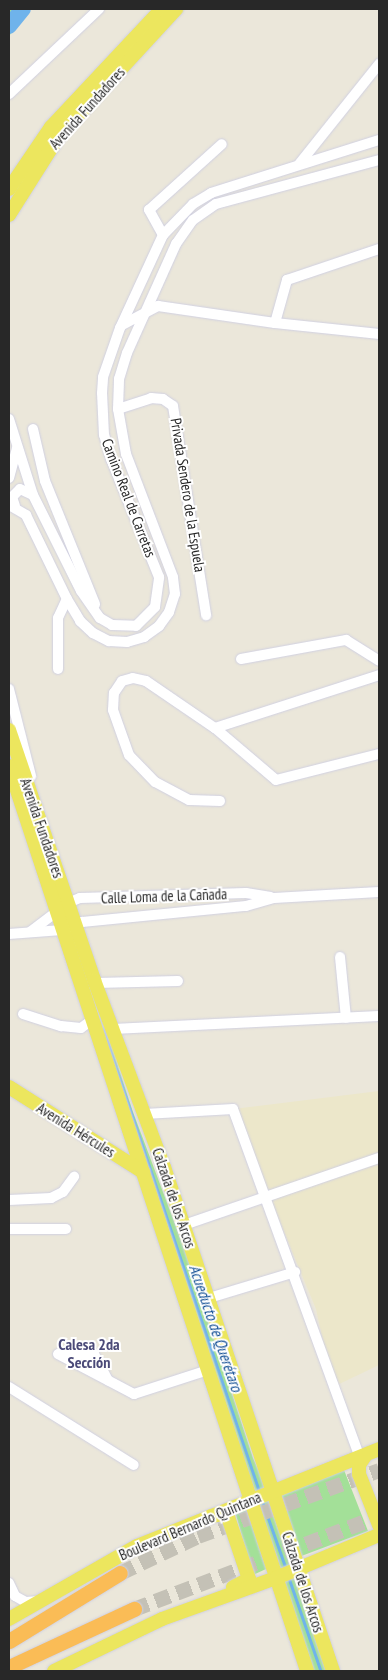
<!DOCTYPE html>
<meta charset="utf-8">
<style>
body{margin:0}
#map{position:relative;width:388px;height:1680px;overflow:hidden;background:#ebe7da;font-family:"PT Sans Narrow",sans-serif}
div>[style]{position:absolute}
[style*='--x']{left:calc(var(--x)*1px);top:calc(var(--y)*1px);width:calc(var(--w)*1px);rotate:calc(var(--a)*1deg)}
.education>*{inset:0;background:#ece7ca}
.green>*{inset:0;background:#a3e098}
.stream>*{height:2.5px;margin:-1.25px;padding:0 1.25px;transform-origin:1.25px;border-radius:1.25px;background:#6fb3eb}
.river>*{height:16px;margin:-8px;padding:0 8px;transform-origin:8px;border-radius:8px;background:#6fb3eb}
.highway-tunnel>*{height:15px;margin-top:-7.5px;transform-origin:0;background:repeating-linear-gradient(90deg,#c4c1b6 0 15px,transparent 0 23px)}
.roads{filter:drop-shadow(0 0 1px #d0d0e1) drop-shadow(0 0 1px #d0d0e1)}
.minor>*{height:10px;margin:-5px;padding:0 5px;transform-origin:5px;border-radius:5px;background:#fff}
.major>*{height:14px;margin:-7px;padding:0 7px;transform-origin:7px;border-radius:7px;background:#ece65e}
.highway>*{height:15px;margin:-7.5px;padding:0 7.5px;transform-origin:7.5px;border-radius:7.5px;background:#fabc56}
span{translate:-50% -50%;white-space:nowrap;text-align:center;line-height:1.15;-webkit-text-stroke:4px #fff;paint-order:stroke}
.street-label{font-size:15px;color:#282828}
.water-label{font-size:16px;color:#114e94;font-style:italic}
.neighbourhood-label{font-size:16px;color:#4b4a78;font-weight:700}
.frame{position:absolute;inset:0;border:10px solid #282828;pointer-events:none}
</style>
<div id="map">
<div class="education">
<div style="clip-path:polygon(379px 1091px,379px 1365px,333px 1387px,316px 1309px,233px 1109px)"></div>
</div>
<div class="green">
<div style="clip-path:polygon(9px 9px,31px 9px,9px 36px)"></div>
<div style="clip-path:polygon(76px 937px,133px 1112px,187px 1256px,253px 1458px,267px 1489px,344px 1470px,368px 1531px,288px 1561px,327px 1671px,313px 1671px,277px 1564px,253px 1575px,234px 1508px,254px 1500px,84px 991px)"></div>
</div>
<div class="stream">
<div style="--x:103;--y:1029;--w:489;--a:71.3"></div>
<div style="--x:262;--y:1500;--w:72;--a:70.6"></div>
<div style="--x:289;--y:1578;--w:98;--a:71"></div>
</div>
<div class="river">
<div style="--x:9;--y:26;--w:22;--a:-51"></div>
</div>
<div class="highway-tunnel">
<div style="--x:120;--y:1573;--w:86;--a:-25.4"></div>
<div style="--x:198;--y:1536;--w:193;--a:-20"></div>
<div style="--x:134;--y:1609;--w:262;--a:-20.8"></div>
</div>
<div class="roads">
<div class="minor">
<div style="--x:9;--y:94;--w:124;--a:-43.4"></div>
<div style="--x:300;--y:163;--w:127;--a:-51.4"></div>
<div style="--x:163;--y:235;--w:29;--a:-119"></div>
<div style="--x:149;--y:210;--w:98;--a:-42.1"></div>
<div style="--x:275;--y:323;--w:45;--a:-74.4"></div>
<div style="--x:287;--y:280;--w:97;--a:-18.6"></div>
<div style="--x:122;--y:325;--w:41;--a:-27.8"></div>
<div style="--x:158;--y:306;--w:118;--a:8.3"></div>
<div style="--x:275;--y:323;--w:105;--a:6"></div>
<div style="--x:118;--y:409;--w:35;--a:-18"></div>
<div style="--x:151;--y:398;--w:12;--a:5"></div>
<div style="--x:163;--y:399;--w:12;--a:35"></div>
<div style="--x:173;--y:406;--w:212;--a:81"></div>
<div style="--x:9;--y:419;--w:80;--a:72.5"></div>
<div style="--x:33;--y:495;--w:107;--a:63.4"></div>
<div style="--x:81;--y:591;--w:33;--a:55"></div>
<div style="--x:100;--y:618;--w:14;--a:30"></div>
<div style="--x:112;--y:625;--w:24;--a:2"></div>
<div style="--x:136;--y:626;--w:27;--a:-45"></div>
<div style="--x:155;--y:607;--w:30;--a:-82"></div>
<div style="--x:159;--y:577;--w:127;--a:-112.1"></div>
<div style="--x:111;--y:459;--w:25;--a:-106"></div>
<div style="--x:104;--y:435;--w:42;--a:-92.7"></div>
<div style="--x:102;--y:393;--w:16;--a:-86"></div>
<div style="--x:103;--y:377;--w:52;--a:-70.9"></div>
<div style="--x:120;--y:328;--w:102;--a:-65.2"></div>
<div style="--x:163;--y:235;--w:43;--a:-45.9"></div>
<div style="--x:193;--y:204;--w:21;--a:-31"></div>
<div style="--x:211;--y:193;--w:176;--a:-17.5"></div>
<div style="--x:33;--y:429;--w:53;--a:77"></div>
<div style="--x:45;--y:481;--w:133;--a:67.9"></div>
<div style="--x:9;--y:478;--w:31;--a:-75"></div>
<div style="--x:9;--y:505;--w:20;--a:30"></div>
<div style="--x:26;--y:515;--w:93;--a:64"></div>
<div style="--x:67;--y:599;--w:26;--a:59"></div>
<div style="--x:80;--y:621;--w:18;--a:43"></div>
<div style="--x:93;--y:633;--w:18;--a:27"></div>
<div style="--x:109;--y:641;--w:18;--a:3"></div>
<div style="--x:127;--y:642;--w:18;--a:-16"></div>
<div style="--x:144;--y:637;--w:19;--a:-36"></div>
<div style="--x:159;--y:626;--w:17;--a:-54"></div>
<div style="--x:169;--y:612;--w:19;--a:-72"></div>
<div style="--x:175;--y:594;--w:17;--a:-97"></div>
<div style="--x:173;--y:577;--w:132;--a:-110.9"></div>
<div style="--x:126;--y:454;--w:46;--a:-100.1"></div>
<div style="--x:118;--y:409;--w:30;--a:-88"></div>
<div style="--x:119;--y:379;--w:27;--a:-73"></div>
<div style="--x:127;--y:353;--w:120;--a:-65.8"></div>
<div style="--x:176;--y:244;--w:29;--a:-55"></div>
<div style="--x:193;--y:220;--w:28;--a:-35"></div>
<div style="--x:216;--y:204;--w:169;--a:-15.1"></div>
<div style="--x:15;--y:506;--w:9;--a:-108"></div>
<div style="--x:12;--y:497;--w:11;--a:-45"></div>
<div style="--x:20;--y:489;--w:14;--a:25"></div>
<div style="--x:241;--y:659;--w:107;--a:-10.3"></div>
<div style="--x:346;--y:640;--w:39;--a:32"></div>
<div style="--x:58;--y:669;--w:51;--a:-90"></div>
<div style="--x:58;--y:618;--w:21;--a:-65"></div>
<div style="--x:9;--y:689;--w:90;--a:75.8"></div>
<div style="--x:215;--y:728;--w:172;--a:-17.9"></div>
<div style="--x:220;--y:801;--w:31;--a:-178"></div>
<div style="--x:189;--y:800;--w:38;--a:-152"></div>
<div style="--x:155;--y:782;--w:37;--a:-134"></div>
<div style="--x:129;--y:755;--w:48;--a:-109.6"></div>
<div style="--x:113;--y:710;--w:17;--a:-87"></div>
<div style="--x:114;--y:693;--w:14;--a:-56"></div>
<div style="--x:122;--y:681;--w:11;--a:-15"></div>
<div style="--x:133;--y:678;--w:13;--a:13"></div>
<div style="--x:146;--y:681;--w:83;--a:34.3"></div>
<div style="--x:215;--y:728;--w:80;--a:40.4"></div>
<div style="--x:276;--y:780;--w:106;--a:-14.2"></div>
<div style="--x:30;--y:932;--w:48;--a:-37.3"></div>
<div style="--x:68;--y:903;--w:13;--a:-23"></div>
<div style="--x:80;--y:898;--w:166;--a:-1.7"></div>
<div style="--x:246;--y:893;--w:25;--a:9"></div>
<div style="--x:9;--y:934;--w:53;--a:-4.3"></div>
<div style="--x:62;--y:930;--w:22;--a:-22"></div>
<div style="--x:82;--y:922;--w:165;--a:-5.6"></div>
<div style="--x:246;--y:906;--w:29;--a:-16"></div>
<div style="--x:274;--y:898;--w:105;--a:-3.3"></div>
<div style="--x:340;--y:957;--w:61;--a:84.4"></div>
<div style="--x:96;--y:983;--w:82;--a:-1.4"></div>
<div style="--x:23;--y:1014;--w:40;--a:18"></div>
<div style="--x:61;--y:1026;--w:20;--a:6"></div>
<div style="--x:81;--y:1028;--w:14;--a:-36"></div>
<div style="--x:113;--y:1029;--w:266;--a:-2.8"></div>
<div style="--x:145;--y:1114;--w:88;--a:-3.3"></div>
<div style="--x:233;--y:1109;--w:371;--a:70"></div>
<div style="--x:9;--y:1200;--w:42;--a:-2.7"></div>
<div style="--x:51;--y:1198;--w:13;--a:-27"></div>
<div style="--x:63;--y:1192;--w:19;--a:-54"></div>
<div style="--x:184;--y:1225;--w:206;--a:-19"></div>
<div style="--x:9;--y:1229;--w:57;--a:0"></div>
<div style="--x:209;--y:1298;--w:90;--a:-16.8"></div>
<div style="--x:58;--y:1354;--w:86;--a:27.8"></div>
<div style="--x:134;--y:1394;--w:78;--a:-18"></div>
<div style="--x:59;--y:1354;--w:35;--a:0"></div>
<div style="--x:94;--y:1354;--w:30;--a:62"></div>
<div style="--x:9;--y:1387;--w:147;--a:32"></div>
<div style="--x:9;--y:1583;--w:14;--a:65"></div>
<div style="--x:15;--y:1596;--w:13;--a:29"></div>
<div style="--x:26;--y:1602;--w:13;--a:-4"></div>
</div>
<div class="major">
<div style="--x:9;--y:189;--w:75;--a:-55.9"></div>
<div style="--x:51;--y:127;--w:162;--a:-46.8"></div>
<div style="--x:9;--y:215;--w:93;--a:-57.7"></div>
<div style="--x:59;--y:136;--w:173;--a:-47.3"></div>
<div style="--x:9;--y:730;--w:264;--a:71.2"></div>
<div style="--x:94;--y:980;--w:200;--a:69.5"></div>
<div style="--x:164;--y:1167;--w:532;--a:71.46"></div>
<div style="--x:9;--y:766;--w:953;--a:71.77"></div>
<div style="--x:9;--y:1087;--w:159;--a:32.4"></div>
<div style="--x:365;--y:1456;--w:11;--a:124"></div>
<div style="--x:359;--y:1465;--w:9;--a:90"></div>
<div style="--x:359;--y:1474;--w:55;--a:68.6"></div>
<div style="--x:211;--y:1516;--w:12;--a:-9"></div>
<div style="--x:223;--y:1514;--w:6;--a:31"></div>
<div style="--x:228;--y:1517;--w:65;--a:71.3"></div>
<div style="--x:249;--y:1579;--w:18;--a:153"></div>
<div style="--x:9;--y:1619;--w:147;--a:-29.7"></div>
<div style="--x:137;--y:1546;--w:261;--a:-21.8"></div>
<div style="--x:54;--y:1671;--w:120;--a:-25.7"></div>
<div style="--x:162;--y:1619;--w:121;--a:-19.8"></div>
<div style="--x:276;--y:1578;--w:112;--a:-22.7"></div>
</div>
<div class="highway">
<div style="--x:9;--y:1641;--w:130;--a:-31.5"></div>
<div style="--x:9;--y:1667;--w:138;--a:-24.9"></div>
</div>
</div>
<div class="street-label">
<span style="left:87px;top:108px;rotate:-48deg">Avenida Fundadores</span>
<span style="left:188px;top:495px;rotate:81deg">Privada Sendero de la Espuela</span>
<span style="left:129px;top:498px;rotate:69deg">Camino Real de Carretas</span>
<span style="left:42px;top:828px;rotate:71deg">Avenida Fundadores</span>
<span style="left:164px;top:896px;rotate:-2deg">Calle Loma de la Cañada</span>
<span style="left:76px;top:1130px;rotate:32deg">Avenida Hércules</span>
<span style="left:174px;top:1198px;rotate:71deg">Calzada de los Arcos</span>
<span style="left:190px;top:1526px;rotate:-23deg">Boulevard Bernardo Quintana</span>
<span style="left:303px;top:1582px;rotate:72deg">Calzada de los Arcos</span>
</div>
<div class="water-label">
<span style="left:216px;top:1328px;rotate:71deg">Acueducto de Querétaro</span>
</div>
<div class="neighbourhood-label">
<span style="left:89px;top:1353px">Calesa 2da<br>Sección</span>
</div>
<div class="frame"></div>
</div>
